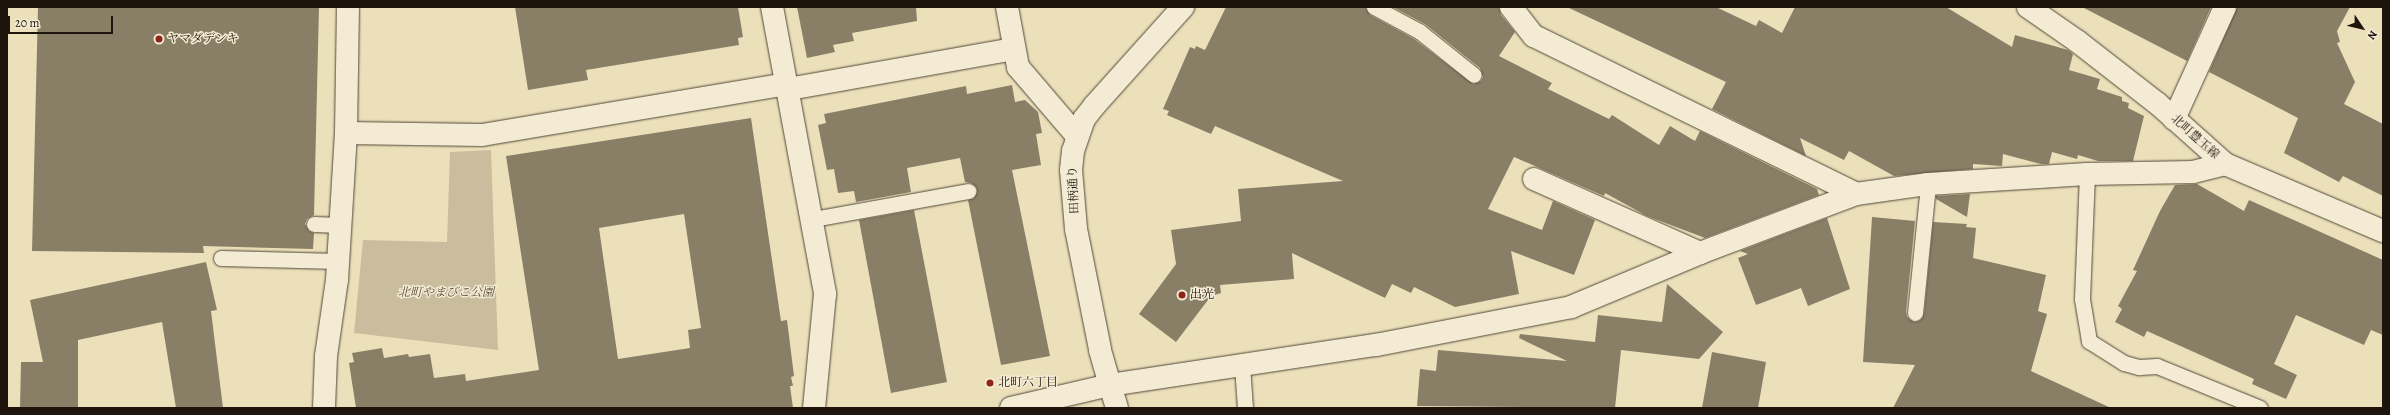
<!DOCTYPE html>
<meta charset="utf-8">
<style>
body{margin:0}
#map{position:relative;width:2390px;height:415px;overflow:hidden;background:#ece0bb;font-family:Alegreya,"Noto Serif JP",serif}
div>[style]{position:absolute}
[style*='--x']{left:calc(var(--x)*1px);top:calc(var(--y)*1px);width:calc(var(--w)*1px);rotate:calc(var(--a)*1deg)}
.green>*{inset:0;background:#c9bd9d}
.building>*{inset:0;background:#897f67}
.roads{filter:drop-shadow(0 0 1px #514837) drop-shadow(0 0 1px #514837)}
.lane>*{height:15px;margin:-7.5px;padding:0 7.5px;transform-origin:7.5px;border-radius:7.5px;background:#f3ebd3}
.street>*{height:22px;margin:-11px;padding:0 11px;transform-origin:11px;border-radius:11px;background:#f3ebd3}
.secondary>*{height:22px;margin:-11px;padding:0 11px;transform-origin:11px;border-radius:11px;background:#f3ebd3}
.dots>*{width:11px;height:11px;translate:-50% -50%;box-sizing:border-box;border:2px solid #f3ebd3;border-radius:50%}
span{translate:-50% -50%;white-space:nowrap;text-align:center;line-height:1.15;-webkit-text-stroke:3px #f3ebd3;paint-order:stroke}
.poi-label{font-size:12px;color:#1d150b}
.left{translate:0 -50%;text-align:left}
.street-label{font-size:12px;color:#1d150b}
.park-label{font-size:12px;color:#59503e;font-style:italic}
.frame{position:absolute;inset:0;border:8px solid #1d150b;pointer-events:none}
.north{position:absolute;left:2342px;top:8px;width:40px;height:40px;-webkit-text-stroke:3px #f3ebd3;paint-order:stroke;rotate:125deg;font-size:11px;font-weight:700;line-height:16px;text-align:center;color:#1d150b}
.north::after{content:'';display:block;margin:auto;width:14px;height:18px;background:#1d150b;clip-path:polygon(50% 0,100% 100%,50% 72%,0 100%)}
.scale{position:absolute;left:8px;top:16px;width:105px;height:18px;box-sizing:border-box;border:2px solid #1d150b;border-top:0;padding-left:5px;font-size:12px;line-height:14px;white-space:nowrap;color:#1d150b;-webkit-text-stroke:3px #f3ebd3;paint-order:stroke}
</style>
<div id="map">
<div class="green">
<div style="clip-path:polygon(491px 150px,498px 350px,354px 333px,363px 240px,447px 242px,450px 152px)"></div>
</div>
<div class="building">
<div style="clip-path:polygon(38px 7px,319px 7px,314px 215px,307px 219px,305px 224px,309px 231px,314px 233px,313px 249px,203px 246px,204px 253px,32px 251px)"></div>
<div style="clip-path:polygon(515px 7px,738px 7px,743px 37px,738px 38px,739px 45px,586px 70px,588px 80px,528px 90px)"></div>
<div style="clip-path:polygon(797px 7px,916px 7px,917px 21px,852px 33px,854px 41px,833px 45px,835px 52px,807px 58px)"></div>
<div style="clip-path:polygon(1226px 7px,1365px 7px,1370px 15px,1414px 39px,1473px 84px,1481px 81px,1483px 77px,1480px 68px,1425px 24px,1393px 7px,1499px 7px,1501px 15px,1515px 32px,1499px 56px,1552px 83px,1548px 89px,1609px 119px,1612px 115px,1659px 145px,1670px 126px,1695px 141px,1700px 131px,1817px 189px,1819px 195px,1705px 238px,1647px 216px,1605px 193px,1604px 196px,1514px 157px,1488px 209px,1542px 230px,1553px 201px,1595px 220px,1574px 275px,1511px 251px,1519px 294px,1455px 307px,1414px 287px,1411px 293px,1392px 284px,1385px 298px,1292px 253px,1294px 279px,1220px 285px,1221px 293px,1211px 296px,1176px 342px,1139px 314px,1176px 264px,1171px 230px,1241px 221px,1238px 189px,1343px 181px,1215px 126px,1211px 134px,1167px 115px,1169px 111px,1163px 109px,1190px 47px,1195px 49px,1196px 46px,1205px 50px)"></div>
<div style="clip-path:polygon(1567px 7px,1716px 7px,1756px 26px,1759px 20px,1782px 33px,1795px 7px,1946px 7px,2012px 47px,2015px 35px,2068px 50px,2073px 54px,2069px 70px,2100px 79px,2097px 89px,2122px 97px,2122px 101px,2129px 103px,2128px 108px,2144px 116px,2133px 161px,2098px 161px,2078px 155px,2077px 159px,2052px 152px,2049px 164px,2041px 164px,2003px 154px,2002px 166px,1973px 164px,1973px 169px,1894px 176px,1849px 151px,1844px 160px,1800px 138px,1806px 156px,1712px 109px,1726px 82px)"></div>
<div style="clip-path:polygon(2082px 7px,2211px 7px,2187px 61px)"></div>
<div style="clip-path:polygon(2237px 7px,2350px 7px,2337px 31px,2340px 42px,2337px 43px,2355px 82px,2344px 104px,2383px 124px,2383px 196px,2343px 176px,2339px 182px,2284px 153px,2298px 118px,2209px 72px)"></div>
<div style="clip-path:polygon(1012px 85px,1015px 102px,1025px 100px,1038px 112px,1042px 133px,1036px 134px,1041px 165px,1012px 170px,1050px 356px,1001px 365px,968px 200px,974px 198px,977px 189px,971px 183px,965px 182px,960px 158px,907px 168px,911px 192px,856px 202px,854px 191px,838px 193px,834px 169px,827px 170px,818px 125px,826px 123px,824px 114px,966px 86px,967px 94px)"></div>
<div style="clip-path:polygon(evenodd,751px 118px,781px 321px,787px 320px,794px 376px,791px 377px,793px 386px,790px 386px,793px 408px,356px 408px,349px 363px,354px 362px,352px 353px,382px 348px,384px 358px,408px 354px,409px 357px,430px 354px,434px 378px,465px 374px,466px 381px,539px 370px,506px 156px,751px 118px,684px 214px,701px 328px,688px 330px,690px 348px,618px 359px,599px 228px,684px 214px)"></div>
<div style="clip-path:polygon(2197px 184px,2244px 211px,2249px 200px,2383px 260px,2383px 335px,2371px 330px,2364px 345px,2296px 315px,2274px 364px,2297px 375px,2286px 399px,2252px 384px,2254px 379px,2147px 331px,2144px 337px,2115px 322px,2122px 309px,2118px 306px,2137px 271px,2133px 270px,2160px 211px,2175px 185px)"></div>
<div style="clip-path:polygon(1970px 194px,1967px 217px,1936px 199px,1936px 196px)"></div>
<div style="clip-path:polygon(914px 210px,947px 382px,891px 393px,859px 220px)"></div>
<div style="clip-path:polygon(1872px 217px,1915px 221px,1906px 312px,1907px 317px,1914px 322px,1919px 321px,1924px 314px,1933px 222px,1967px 224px,1966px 227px,1976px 228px,1973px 258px,2046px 275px,2038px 311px,2047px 314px,2031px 371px,2111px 408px,1893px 408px,1915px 365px,1863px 362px)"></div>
<div style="clip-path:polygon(1827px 218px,1850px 289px,1808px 306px,1801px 288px,1756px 305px,1738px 258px,1748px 254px,1740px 251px)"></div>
<div style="clip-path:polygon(206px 262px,217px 310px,211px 311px,223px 408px,176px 408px,162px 322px,78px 340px,78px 408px,20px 408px,21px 362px,43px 362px,30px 300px)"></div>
<div style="clip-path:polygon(1667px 284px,1723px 332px,1699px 359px,1621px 350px,1615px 408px,1417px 406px,1420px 369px,1436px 371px,1438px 350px,1567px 361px,1519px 338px,1520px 334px,1595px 342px,1598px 315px,1662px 322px)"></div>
<div style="clip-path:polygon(1712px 352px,1766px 362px,1758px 408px,1702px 408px)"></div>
</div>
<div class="roads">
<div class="lane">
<div style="--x:1374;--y:7;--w:51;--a:28.1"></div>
<div style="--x:1419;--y:31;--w:70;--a:38.7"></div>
<div style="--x:2087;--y:174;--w:125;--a:92.3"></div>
<div style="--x:2082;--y:299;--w:43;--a:80.5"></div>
<div style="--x:2089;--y:341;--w:41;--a:32.2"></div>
<div style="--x:2124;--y:363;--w:16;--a:15"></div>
<div style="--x:2139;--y:367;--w:18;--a:-3"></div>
<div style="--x:2157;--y:366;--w:111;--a:22.2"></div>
<div style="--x:813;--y:219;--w:158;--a:-10.2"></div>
<div style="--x:314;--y:224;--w:26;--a:2"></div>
<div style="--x:221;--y:258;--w:117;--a:1.5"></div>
<div style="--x:1915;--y:313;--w:130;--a:-84.2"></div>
<div style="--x:1242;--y:365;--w:43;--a:86"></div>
</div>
<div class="street">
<div style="--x:772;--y:7;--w:292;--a:79.5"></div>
<div style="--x:825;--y:294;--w:115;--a:95.5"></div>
<div style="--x:1007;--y:7;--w:61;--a:79.6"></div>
<div style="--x:1018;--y:67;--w:91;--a:49.5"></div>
<div style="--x:1511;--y:7;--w:37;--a:52"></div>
<div style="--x:1534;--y:36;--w:359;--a:26.1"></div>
<div style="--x:789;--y:89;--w:228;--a:-10.1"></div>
<div style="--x:2174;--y:119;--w:123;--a:-65.5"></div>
<div style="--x:346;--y:133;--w:136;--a:0.8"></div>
<div style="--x:482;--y:135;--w:310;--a:-9.5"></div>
<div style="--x:1534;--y:179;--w:182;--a:24"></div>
<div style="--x:1376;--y:345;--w:199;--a:-11"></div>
<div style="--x:1571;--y:307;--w:140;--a:-22.7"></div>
<div style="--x:1700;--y:253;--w:167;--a:-20.7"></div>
<div style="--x:1856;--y:194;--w:73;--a:-7.9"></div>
<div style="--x:1928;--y:184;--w:159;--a:-3.6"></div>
<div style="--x:2087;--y:174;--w:106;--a:-1.1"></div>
<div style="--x:2193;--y:172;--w:33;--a:-14"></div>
<div style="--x:1110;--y:385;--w:24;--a:73"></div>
<div style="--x:324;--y:408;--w:52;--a:-87.8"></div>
<div style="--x:326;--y:356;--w:77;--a:-81.8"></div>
<div style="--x:337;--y:280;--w:147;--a:-86.5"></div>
<div style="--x:346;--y:133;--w:126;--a:-89.1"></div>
</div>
<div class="secondary">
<div style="--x:2028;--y:7;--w:60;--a:34.8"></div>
<div style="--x:2077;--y:41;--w:103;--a:37.9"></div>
<div style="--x:2158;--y:104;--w:90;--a:41.8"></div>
<div style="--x:2225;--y:164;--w:172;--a:23"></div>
<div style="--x:1110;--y:385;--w:37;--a:-106"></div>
<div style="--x:1100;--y:349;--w:122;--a:-101.3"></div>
<div style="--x:1076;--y:229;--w:59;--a:-94.8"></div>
<div style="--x:1071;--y:170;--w:19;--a:-84"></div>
<div style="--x:1073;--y:151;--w:34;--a:-71"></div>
<div style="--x:1084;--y:119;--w:18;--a:-52"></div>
<div style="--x:1095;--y:105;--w:132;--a:-48.1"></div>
<div style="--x:1011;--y:408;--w:102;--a:-13.1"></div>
<div style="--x:1110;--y:385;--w:269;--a:-8.6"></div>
</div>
</div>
<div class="dots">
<div style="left:159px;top:39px;background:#8f2418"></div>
<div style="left:1182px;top:295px;background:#8f2418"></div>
<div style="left:990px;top:383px;background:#8f2418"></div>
</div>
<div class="poi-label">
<span class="left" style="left:167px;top:39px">ヤマダデンキ</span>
<span class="left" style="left:1190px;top:295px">出光</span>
<span class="left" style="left:998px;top:383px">北町六丁目</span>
</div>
<div class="street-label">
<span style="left:2195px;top:137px;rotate:42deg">北町豊玉線</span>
<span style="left:1074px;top:190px;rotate:-93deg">田柄通り</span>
</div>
<div class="park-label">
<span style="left:446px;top:293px">北町やまびこ公園</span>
</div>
<div class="frame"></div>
<div class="north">N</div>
<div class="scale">20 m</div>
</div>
